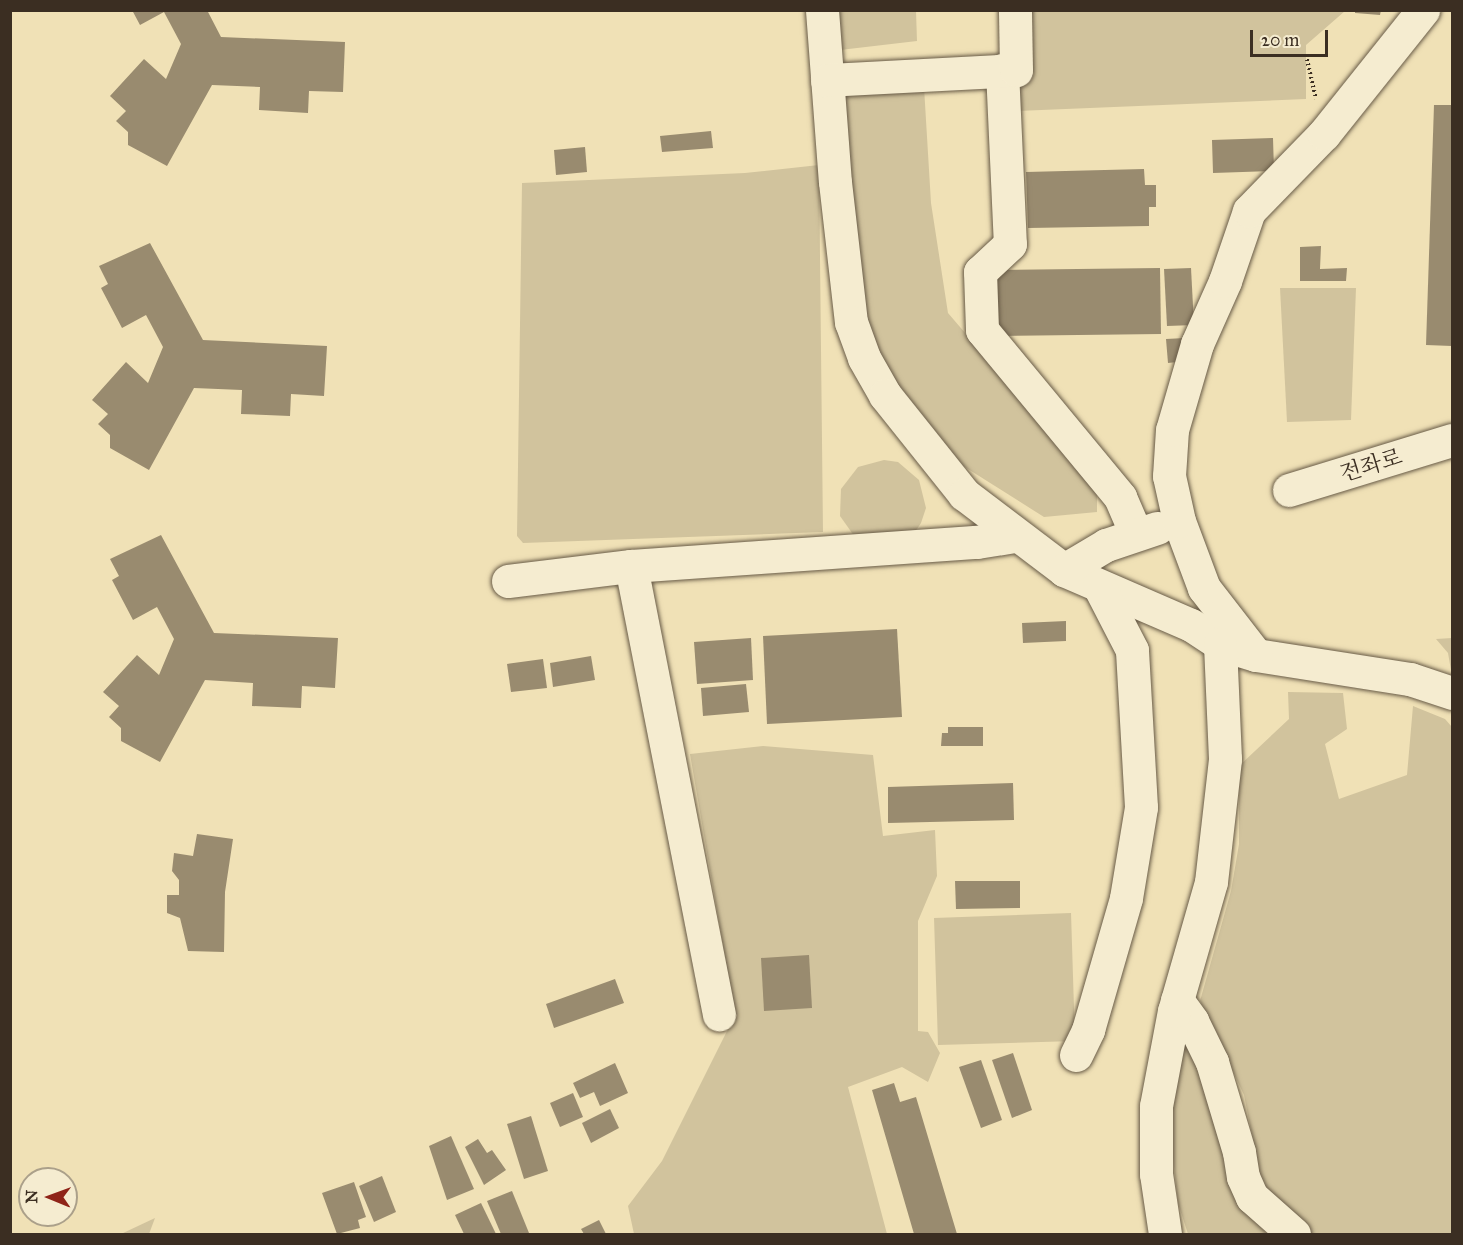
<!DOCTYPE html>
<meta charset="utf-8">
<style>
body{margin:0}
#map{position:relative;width:1463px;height:1245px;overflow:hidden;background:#f0e1b6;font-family:"IM FELL Great Primer","Noto Serif KR",serif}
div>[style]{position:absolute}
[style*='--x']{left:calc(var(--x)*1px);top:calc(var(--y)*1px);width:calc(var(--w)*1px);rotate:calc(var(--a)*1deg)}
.green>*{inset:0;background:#d1c39d}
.building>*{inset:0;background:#998b6f}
.path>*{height:4px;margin-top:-2px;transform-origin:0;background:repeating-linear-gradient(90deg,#3b2e22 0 1.5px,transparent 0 4.5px)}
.roads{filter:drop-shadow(0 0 2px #685b47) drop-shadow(0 0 2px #685b47)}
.minor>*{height:33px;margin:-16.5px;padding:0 16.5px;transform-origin:16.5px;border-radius:16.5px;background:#f5ecd0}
span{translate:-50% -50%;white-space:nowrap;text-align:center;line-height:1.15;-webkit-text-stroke:5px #f5ecd0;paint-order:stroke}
.street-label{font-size:22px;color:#3b2e22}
.frame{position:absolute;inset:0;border:12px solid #3b2e22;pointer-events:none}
.north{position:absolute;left:18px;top:1167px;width:60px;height:60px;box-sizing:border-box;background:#f5ecd0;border:2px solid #aba08a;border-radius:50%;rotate:271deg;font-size:16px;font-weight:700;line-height:24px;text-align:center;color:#3b2e22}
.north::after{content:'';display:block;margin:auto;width:21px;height:27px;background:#8f2418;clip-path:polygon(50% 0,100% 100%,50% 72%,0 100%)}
.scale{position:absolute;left:1250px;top:30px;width:78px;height:27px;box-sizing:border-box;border:3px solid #3b2e22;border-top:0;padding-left:8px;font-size:18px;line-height:21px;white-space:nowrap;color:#3b2e22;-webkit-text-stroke:4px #f5ecd0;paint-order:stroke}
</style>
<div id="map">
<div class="green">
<div style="clip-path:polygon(839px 11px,916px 11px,917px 41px,840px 50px)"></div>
<div style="clip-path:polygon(1015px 11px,1345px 11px,1306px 45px,1306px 99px,1017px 111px)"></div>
<div style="clip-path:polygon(924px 87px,931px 203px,948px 313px,1097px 487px,1097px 512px,1044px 517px,960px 464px,877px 363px,851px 249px,841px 94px)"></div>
<div style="clip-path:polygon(819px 165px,823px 532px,523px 543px,517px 536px,522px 183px,745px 173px)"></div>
<div style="clip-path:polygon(1280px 288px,1356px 288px,1351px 420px,1287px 422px)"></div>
<div style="clip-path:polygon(884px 460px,898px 462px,919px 480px,926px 508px,921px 523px,913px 535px,857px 540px,840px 516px,841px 489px,858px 467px)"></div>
<div style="clip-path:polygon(1452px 638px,1452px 676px,1448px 653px,1436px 639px)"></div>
<div style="clip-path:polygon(1288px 692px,1343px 693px,1347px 729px,1325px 744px,1339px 799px,1407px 775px,1413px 706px,1445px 719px,1452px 727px,1452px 1234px,1304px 1234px,1264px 1196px,1244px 1095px,1200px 1001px,1231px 891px,1239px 844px,1239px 766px,1289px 719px)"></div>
<div style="clip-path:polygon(763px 746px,873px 755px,883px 836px,935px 830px,937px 876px,918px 921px,918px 1031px,928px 1032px,940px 1053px,928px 1082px,902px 1067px,848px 1087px,887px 1234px,634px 1234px,628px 1206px,662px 1161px,735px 1015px,690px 754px)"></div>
<div style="clip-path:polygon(1071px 913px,1075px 1041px,938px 1045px,934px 918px)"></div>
<div style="clip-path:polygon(1186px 1038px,1246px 1211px,1267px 1234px,1188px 1234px,1178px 1203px,1172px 1148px,1173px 1097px)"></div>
<div style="clip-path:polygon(155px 1218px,149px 1234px,121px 1234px)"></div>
</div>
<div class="building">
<div style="clip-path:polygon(132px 10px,207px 10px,221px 37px,345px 42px,343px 92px,309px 91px,308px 113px,259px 110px,260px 87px,212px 85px,167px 166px,128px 145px,128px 132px,116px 121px,126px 111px,110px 96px,144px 59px,166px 79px,181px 44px,164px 12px,140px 25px)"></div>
<div style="clip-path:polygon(1355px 10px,1381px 10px,1380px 15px,1355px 13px)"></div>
<div style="clip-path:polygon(1434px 105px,1452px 105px,1452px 346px,1426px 345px)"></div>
<div style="clip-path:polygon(711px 131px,713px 148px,662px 152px,660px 136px)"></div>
<div style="clip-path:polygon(1273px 138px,1274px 171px,1213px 173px,1212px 140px)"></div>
<div style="clip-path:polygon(585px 147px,587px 172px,556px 175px,554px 150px)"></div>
<div style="clip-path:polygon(1144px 169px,1145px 185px,1156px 185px,1156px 207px,1149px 207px,1149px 226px,1028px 228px,1026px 172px)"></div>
<div style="clip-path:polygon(150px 243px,203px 340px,327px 346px,324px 396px,291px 394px,290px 416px,241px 414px,242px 390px,194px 388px,149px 470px,110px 448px,110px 435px,98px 424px,108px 414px,92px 400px,126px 362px,148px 383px,163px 347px,146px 315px,122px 328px,101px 288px,108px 284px,99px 266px)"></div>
<div style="clip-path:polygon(1321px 246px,1320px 269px,1347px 268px,1346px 281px,1300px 281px,1300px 247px)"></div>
<div style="clip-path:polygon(1160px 268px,1161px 334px,995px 336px,994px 270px)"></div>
<div style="clip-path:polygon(1191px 268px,1194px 325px,1167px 326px,1164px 269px)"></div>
<div style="clip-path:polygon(1185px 338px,1186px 361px,1168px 363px,1166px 339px)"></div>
<div style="clip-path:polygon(161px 535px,214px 633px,338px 638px,335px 688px,302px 686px,301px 708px,252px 706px,253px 683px,205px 680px,160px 762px,121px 741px,121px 728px,109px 717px,119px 706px,103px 692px,137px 655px,159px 675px,174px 639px,157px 607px,133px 620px,112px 580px,119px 576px,110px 559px)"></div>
<div style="clip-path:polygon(1066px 621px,1066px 641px,1023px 643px,1022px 623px)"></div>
<div style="clip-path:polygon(897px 629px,902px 717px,767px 724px,763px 636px)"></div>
<div style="clip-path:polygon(751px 638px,753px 680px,697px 684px,694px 642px)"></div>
<div style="clip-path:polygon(591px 656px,595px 680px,553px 687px,550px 663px)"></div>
<div style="clip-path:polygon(543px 659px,547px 688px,511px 692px,507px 664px)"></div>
<div style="clip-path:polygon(746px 684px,749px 712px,703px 716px,701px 688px)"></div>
<div style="clip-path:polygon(948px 727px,983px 727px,983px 746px,941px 746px,942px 733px,948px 733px)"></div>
<div style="clip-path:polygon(1013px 783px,1014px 820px,888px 823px,888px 787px)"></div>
<div style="clip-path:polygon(197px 834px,233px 839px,225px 892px,224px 952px,188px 951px,180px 918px,167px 913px,167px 895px,179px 895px,179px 880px,172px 871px,174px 853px,193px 856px)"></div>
<div style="clip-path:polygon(955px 881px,1020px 881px,1020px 908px,956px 909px)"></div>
<div style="clip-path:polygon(809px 955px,812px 1008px,764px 1011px,761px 958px)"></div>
<div style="clip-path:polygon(615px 979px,624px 1003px,554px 1028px,546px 1004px)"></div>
<div style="clip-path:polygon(1013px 1053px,1032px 1110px,1012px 1118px,992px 1060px)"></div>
<div style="clip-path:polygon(981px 1060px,1002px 1120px,981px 1128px,959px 1067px)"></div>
<div style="clip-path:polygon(615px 1063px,628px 1093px,600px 1106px,594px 1092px,580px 1098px,573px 1083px)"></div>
<div style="clip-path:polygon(894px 1083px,900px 1102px,916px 1097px,957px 1234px,914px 1234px,872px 1090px)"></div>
<div style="clip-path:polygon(573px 1093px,583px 1117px,560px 1127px,550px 1103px)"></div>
<div style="clip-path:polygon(610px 1109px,619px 1128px,591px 1143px,582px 1123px)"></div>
<div style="clip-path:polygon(531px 1116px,548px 1171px,524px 1179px,507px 1124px)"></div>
<div style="clip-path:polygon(451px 1136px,474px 1189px,447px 1200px,429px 1146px)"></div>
<div style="clip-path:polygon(478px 1139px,487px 1153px,492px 1150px,506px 1170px,484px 1185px,465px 1147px)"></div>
<div style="clip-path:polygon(382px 1176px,396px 1212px,374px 1222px,359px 1186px)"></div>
<div style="clip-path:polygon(354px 1182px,366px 1217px,358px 1220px,360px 1228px,337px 1234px,322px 1193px)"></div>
<div style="clip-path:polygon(512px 1191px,529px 1233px,525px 1234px,501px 1234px,487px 1201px)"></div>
<div style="clip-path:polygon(481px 1203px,496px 1234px,464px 1234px,455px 1215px)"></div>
<div style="clip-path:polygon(599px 1220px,606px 1234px,584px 1234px,581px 1229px)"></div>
</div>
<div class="path">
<div style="--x:1306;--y:55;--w:45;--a:77.2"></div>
</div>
<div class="roads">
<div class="minor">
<div style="--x:822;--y:10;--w:172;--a:85.7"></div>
<div style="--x:835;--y:182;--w:141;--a:83.5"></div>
<div style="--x:851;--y:322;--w:38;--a:70"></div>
<div style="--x:864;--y:358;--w:43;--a:60.4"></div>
<div style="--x:885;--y:395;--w:127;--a:51.4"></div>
<div style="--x:964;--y:494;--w:126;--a:37.2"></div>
<div style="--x:1064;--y:570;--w:138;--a:23.4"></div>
<div style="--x:1191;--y:625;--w:35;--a:33"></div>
<div style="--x:1220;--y:644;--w:38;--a:17"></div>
<div style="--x:1256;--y:655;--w:156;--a:8.9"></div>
<div style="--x:1410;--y:679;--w:44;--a:18.4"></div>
<div style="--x:1002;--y:70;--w:174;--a:87.4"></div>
<div style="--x:1010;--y:244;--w:41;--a:137"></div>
<div style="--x:980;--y:272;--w:58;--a:88"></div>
<div style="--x:982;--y:330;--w:217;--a:50.4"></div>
<div style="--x:1120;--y:497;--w:40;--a:66.6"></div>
<div style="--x:827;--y:80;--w:189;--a:-3"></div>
<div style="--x:1016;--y:70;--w:60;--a:-91"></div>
<div style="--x:1289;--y:490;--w:170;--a:-17.1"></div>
<div style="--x:631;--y:566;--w:457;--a:78.9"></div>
<div style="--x:1064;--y:570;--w:49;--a:-30.8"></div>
<div style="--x:1106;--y:545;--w:54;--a:-18.4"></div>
<div style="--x:508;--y:581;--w:124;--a:-7"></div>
<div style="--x:631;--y:566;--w:347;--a:-4"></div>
<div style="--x:977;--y:542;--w:38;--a:-9"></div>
<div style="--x:1256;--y:655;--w:85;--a:-127.8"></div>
<div style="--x:1204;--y:588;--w:72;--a:-110.5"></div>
<div style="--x:1179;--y:521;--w:46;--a:-102.5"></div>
<div style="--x:1169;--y:476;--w:46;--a:-86.3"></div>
<div style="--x:1172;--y:430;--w:90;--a:-73.8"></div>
<div style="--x:1197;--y:344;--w:69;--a:-66"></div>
<div style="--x:1225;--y:281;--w:74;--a:-71.1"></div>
<div style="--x:1249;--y:211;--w:107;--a:-45.8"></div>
<div style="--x:1324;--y:134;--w:159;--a:-51.4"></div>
<div style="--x:1177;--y:1000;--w:26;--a:54"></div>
<div style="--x:1192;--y:1021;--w:46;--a:64"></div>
<div style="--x:1212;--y:1062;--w:94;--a:73.3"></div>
<div style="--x:1239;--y:1152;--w:25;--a:81"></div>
<div style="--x:1243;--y:1177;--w:22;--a:66"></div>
<div style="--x:1252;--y:1197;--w:56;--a:41.4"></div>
<div style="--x:1076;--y:1055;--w:28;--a:-64"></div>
<div style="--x:1088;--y:1030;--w:137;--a:-73.9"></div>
<div style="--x:1126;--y:898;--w:92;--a:-80.6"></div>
<div style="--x:1141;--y:807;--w:157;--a:-93.3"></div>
<div style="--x:1132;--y:650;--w:72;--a:-117.3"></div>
<div style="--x:1165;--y:1234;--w:61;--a:-98.5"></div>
<div style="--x:1156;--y:1174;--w:68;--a:-90"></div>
<div style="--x:1156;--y:1106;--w:97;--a:-79.3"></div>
<div style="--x:1174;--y:1011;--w:134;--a:-74"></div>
<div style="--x:1211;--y:882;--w:124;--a:-83.5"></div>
<div style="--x:1225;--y:759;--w:115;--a:-92.5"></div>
</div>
</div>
<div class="street-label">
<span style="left:1371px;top:465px;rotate:-17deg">전좌로</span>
</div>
<div class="frame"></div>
<div class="north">N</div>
<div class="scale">20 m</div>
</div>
